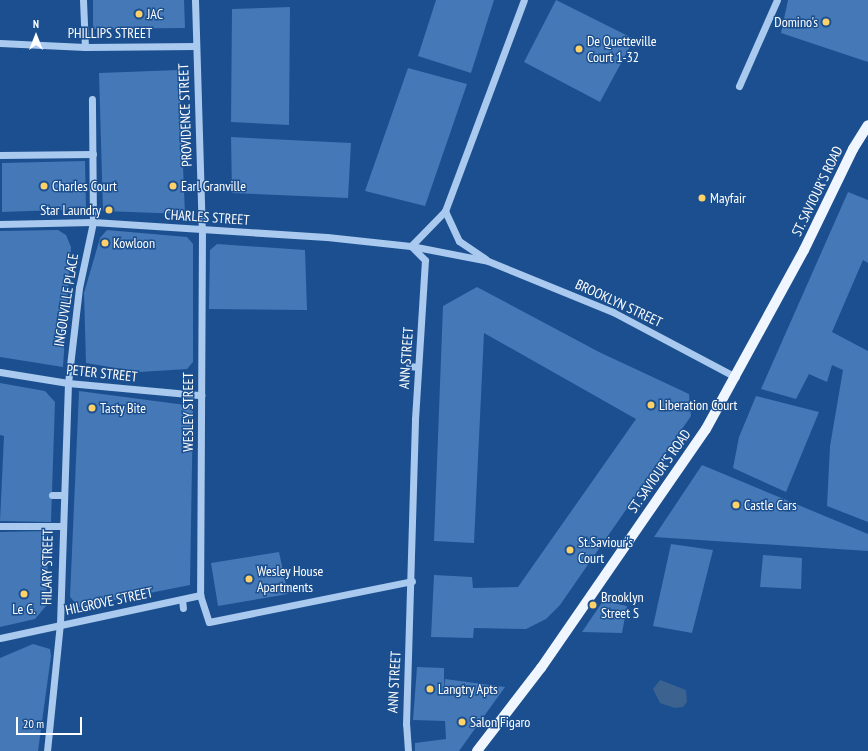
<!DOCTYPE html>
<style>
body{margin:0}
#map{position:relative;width:868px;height:751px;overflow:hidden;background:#1b4f8f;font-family:"PT Sans Narrow",sans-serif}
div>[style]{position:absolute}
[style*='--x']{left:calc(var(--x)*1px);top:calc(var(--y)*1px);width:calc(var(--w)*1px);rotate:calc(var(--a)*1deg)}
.water>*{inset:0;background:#3c6290}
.building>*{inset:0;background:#4478b7}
.minor>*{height:7px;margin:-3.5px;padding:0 3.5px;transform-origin:3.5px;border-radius:3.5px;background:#a9c9ee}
.major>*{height:10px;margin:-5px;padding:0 5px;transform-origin:5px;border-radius:5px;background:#f0f6ff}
.dots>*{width:11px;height:11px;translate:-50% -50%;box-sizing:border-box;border:2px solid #1b4f8f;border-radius:50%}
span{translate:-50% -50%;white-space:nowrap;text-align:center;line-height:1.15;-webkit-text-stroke:3px #1b4f8f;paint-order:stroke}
.poi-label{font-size:14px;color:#fff}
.left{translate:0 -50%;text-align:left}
.right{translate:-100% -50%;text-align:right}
.street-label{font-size:14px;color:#fff}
.north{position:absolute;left:16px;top:16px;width:40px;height:40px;-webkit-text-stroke:3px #1b4f8f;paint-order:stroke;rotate:0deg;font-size:11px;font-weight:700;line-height:16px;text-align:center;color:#fff}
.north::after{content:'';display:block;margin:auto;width:14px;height:18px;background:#fff;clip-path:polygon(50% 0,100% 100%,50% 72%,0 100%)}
.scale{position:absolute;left:16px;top:717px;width:66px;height:18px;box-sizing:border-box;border:2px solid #fff;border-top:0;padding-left:5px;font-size:12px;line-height:14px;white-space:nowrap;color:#fff;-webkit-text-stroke:3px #1b4f8f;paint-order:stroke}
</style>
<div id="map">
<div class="water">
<div style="clip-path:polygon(660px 680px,686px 690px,687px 702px,683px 707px,675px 708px,660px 703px,653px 689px)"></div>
</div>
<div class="building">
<div style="clip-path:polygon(93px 0,184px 0,185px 28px,93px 29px)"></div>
<div style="clip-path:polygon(436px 0,494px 0,471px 73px,418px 56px)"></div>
<div style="clip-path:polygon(556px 0,634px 39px,600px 102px,524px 62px)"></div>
<div style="clip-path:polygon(788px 0,868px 0,868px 62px,781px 33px)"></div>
<div style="clip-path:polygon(290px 7px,289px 125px,231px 122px,232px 9px)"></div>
<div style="clip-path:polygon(408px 68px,467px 84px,425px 206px,365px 191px)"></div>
<div style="clip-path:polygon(179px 70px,185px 214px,103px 211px,99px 73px)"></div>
<div style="clip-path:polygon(231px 137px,351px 143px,348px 198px,232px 193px)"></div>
<div style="clip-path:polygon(85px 161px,86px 209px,2px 212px,2px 163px)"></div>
<div style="clip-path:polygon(848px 192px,868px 200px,868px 263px,863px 260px,832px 332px,868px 351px,868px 522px,827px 506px,830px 446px,843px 370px,832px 365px,827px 382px,809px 374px,796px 399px,761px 389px)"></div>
<div style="clip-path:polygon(58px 230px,66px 235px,71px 247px,63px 367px,0 357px,0 231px)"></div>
<div style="clip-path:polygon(107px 230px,187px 237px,193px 244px,193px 362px,187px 369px,140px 372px,86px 363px,84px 293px,100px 238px)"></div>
<div style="clip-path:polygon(217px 244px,305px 250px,307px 310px,209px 309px,210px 250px)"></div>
<div style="clip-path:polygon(477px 287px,599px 352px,689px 394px,691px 416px,560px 605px,546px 619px,526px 629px,474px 628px,473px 638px,431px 637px,434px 575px,472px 577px,473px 588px,518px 587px,636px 419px,484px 333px,474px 543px,434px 541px,443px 306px)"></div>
<div style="clip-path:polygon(0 383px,45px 391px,55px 402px,51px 522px,0 521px,4px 436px,0 435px)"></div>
<div style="clip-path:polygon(79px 391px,193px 406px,190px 585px,79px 607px,70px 597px)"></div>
<div style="clip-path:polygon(756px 396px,819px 412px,786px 492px,733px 468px,739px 437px)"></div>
<div style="clip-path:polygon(702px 465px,868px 534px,868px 551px,654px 537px)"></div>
<div style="clip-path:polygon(49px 531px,46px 606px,35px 619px,0 627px,0 532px)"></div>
<div style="clip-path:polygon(671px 544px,713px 550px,692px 633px,653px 626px)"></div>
<div style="clip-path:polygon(279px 552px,288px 594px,218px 606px,211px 563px)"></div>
<div style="clip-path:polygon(763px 555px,802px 558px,801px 589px,760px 587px)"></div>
<div style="clip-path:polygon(603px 601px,627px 606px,622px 633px,582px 632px)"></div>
<div style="clip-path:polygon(33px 644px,50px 649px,51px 656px,38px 751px,0 751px,0 658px)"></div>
<div style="clip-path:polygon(417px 667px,444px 668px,444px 693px,445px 679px,505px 687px,459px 751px,415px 751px,415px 743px,446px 739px,445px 721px,413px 720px)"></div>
</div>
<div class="minor">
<div style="--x:83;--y:0;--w:47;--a:87.6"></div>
<div style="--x:195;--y:0;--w:230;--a:88.3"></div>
<div style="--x:202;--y:230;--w:365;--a:90.3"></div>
<div style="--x:200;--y:595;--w:28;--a:72"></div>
<div style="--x:209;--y:622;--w:207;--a:-11.4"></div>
<div style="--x:0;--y:43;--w:85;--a:2.7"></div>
<div style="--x:85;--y:47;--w:111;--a:-0.5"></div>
<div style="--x:739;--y:86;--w:94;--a:-66.2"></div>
<div style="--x:0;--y:155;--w:93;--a:-0.6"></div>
<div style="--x:445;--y:211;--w:33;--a:65"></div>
<div style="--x:459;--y:241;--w:32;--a:34"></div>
<div style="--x:0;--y:224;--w:93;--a:-1.2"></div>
<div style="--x:93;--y:222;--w:234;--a:3.7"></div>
<div style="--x:327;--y:237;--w:84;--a:6.1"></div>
<div style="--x:411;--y:246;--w:78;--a:11"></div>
<div style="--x:488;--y:261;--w:135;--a:22.2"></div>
<div style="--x:613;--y:312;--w:139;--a:27.9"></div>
<div style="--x:411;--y:246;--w:49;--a:-45.8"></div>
<div style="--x:445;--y:211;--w:225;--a:-69.5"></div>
<div style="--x:409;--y:366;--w:9;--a:6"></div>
<div style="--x:0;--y:372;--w:69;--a:9.2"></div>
<div style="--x:68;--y:383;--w:134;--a:5.2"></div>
<div style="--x:52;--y:495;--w:10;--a:0"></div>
<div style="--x:0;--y:526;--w:61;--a:0"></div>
<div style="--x:182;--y:599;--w:9;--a:84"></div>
<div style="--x:0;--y:638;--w:205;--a:-12.1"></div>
<div style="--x:47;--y:751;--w:128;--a:-84.2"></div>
<div style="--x:60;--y:624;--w:241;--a:-88.1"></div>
<div style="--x:68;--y:383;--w:96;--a:-83.4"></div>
<div style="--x:79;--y:288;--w:67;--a:-78"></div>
<div style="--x:93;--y:222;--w:123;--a:-90.5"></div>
<div style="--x:408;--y:751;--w:27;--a:-94"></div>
<div style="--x:406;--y:724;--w:305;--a:-88.3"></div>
<div style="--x:415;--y:419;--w:159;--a:-86.4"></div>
<div style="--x:425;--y:260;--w:20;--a:-135"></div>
</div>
<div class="major">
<div style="--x:477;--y:751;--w:105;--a:-52.4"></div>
<div style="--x:541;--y:668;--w:290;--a:-55.4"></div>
<div style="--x:706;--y:429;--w:204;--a:-61.3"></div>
<div style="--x:804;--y:250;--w:112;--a:-64.1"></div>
<div style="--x:853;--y:149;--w:28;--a:-58"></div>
</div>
<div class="dots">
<div style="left:139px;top:14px;background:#ffd166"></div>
<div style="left:826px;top:22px;background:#ffd166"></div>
<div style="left:579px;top:49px;background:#ffd166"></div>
<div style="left:44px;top:186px;background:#ffd166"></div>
<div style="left:173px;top:186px;background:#ffd166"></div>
<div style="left:702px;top:198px;background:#ffd166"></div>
<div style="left:109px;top:210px;background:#ffd166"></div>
<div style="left:105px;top:243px;background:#ffd166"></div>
<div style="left:651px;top:405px;background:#ffd166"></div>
<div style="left:92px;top:408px;background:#ffd166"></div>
<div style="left:736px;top:505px;background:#ffd166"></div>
<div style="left:570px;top:550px;background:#ffd166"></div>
<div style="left:249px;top:579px;background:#ffd166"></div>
<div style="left:24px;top:594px;background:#ffd166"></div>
<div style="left:593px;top:605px;background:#ffd166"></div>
<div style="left:430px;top:689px;background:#ffd166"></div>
<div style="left:462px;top:722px;background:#ffd166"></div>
</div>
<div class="poi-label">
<span class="left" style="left:147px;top:14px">JAC</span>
<span class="right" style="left:818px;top:22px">Domino's</span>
<span class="left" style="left:587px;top:49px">De Quetteville<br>Court 1-32</span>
<span class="left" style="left:52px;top:186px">Charles Court</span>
<span class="left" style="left:181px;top:186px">Earl Granville</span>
<span class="left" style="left:710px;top:198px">Mayfair</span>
<span class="right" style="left:101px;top:210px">Star Laundry</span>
<span class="left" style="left:113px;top:243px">Kowloon</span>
<span class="left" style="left:659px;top:405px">Liberation Court</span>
<span class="left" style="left:100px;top:408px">Tasty Bite</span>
<span class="left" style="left:744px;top:505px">Castle Cars</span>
<span class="left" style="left:578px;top:550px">St.Saviour's<br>Court</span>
<span class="left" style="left:257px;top:579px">Wesley House<br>Apartments</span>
<span class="left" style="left:601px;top:605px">Brooklyn<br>Street S</span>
<span style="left:24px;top:609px">Le G.</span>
<span class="left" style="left:438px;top:689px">Langtry Apts</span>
<span class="left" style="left:470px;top:722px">Salon Figaro</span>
</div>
<div class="street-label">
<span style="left:110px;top:33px">PHILLIPS STREET</span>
<span style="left:185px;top:115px;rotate:-92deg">PROVIDENCE STREET</span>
<span style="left:817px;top:191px;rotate:-64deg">ST. SAVIOUR'S ROAD</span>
<span style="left:207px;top:217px;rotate:4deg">CHARLES STREET</span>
<span style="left:66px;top:300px;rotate:-81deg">INGOUVILLE PLACE</span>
<span style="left:619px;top:303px;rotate:25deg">BROOKLYN STREET</span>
<span style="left:406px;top:358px;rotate:-86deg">ANN STREET</span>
<span style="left:102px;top:373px;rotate:6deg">PETER STREET</span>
<span style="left:188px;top:412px;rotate:-90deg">WESLEY STREET</span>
<span style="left:659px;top:471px;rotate:-55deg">ST. SAVIOUR'S ROAD</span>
<span style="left:47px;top:567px;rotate:-89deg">HILARY STREET</span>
<span style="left:109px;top:601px;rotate:-12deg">HILGROVE STREET</span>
<span style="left:394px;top:682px;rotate:-87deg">ANN STREET</span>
</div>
<div class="north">N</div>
<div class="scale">20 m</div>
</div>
